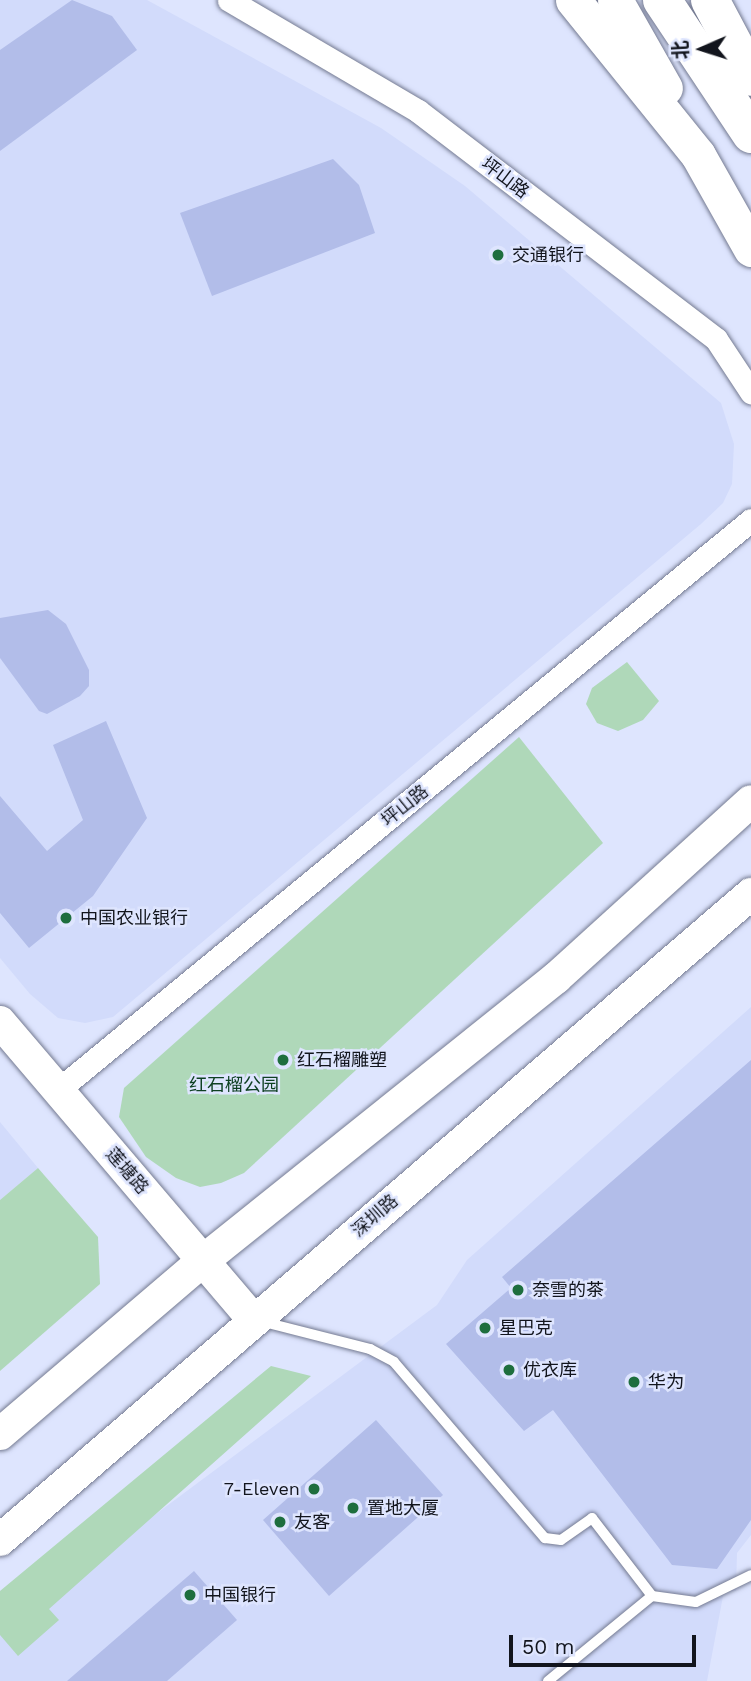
<!DOCTYPE html>
<meta charset="utf-8">
<style>
body{margin:0}
#map{position:relative;width:751px;height:1681px;overflow:hidden;background:#dee5fe;font-family:"Work Sans","Noto Sans SC",sans-serif}
div>[style]{position:absolute}
[style*='--x']{left:calc(var(--x)*1px);top:calc(var(--y)*1px);width:calc(var(--w)*1px);rotate:calc(var(--a)*1deg)}
.built>*{inset:0;background:#d2dbfb}
.green>*{inset:0;background:#afd8b9}
.building>*{inset:0;background:#b2bde9}
.roads{filter:drop-shadow(0 0 2px #747a91) drop-shadow(0 0 2px #747a91)}
.lane>*{height:10px;margin:-5px;padding:0 5px;transform-origin:5px;border-radius:5px;background:#fff}
.street>*{height:23px;margin:-11.5px;padding:0 11.5px;transform-origin:11.5px;border-radius:11.5px;background:#fff}
.secondary>*{height:32px;margin:-16px;padding:0 16px;transform-origin:16px;border-radius:16px;background:#fff}
.primary>*{height:35px;margin:-17.5px;padding:0 17.5px;transform-origin:17.5px;border-radius:17.5px;background:#fff}
.highway>*{height:38px;margin:-19px;padding:0 19px;transform-origin:19px;border-radius:19px;background:#fff}
.dots>*{width:19px;height:19px;translate:-50% -50%;box-sizing:border-box;border:4px solid #dee5fe;border-radius:50%}
span{translate:-50% -50%;white-space:nowrap;text-align:center;line-height:1.15;-webkit-text-stroke:5px #dee5fe;paint-order:stroke}
.street-label{font-size:18px;color:#12151d}
.poi-label{font-size:18px;color:#12151d}
.left{translate:0 -50%;text-align:left}
.right{translate:-100% -50%;text-align:right}
.park-label{font-size:18px;color:#0e4022}
.north{position:absolute;left:667px;top:14px;width:70px;height:70px;-webkit-text-stroke:5px #dee5fe;paint-order:stroke;rotate:267deg;font-size:19px;font-weight:700;line-height:28px;text-align:center;color:#12151d}
.north::after{content:'';display:block;margin:auto;width:24px;height:32px;background:#12151d;clip-path:polygon(50% 0,100% 100%,50% 72%,0 100%)}
.scale{position:absolute;left:509px;top:1635px;width:187px;height:32px;box-sizing:border-box;border:4px solid #12151d;border-top:0;padding-left:9px;font-size:21px;line-height:24px;white-space:nowrap;color:#12151d;-webkit-text-stroke:5px #dee5fe;paint-order:stroke}
</style>
<div id="map">
<div class="built">
<div style="clip-path:polygon(0 0,147px 0,381px 128px,465px 186px,721px 403px,734px 444px,732px 484px,723px 503px,701px 524px,113px 1017px,85px 1023px,58px 1018px,30px 994px,0 958px)"></div>
<div style="clip-path:polygon(751px 1007px,751px 1535px,737px 1553px,736px 1591px,724px 1591px,707px 1681px,0 1681px,0 1630px,437px 1305px,467px 1260px)"></div>
<div style="clip-path:polygon(0 1122px,38px 1168px,0 1200px)"></div>
</div>
<div class="green">
<div style="clip-path:polygon(627px 662px,659px 701px,643px 720px,618px 731px,597px 723px,586px 704px,592px 688px)"></div>
<div style="clip-path:polygon(519px 737px,603px 843px,244px 1173px,221px 1183px,200px 1187px,176px 1178px,146px 1157px,119px 1117px,124px 1088px)"></div>
<div style="clip-path:polygon(38px 1168px,98px 1237px,100px 1284px,0 1371px,0 1200px)"></div>
<div style="clip-path:polygon(271px 1366px,311px 1376px,49px 1609px,59px 1620px,18px 1656px,0 1635px,0 1591px)"></div>
</div>
<div class="building">
<div style="clip-path:polygon(72px 0,112px 16px,137px 50px,0 151px,0 50px)"></div>
<div style="clip-path:polygon(333px 159px,359px 185px,375px 233px,212px 296px,180px 213px)"></div>
<div style="clip-path:polygon(48px 610px,66px 624px,89px 670px,89px 686px,80px 696px,47px 714px,39px 711px,0 658px,0 618px)"></div>
<div style="clip-path:polygon(106px 721px,147px 818px,93px 896px,29px 948px,0 913px,0 796px,47px 851px,83px 820px,53px 745px)"></div>
<div style="clip-path:polygon(751px 1060px,751px 1520px,717px 1569px,672px 1565px,553px 1410px,524px 1431px,446px 1344px,511px 1288px,502px 1277px)"></div>
<div style="clip-path:polygon(376px 1420px,443px 1495px,329px 1596px,263px 1520px)"></div>
<div style="clip-path:polygon(194px 1571px,237px 1620px,167px 1681px,67px 1681px)"></div>
</div>
<div class="roads">
<div class="lane">
<div style="--x:260;--y:1321;--w:114;--a:14.3"></div>
<div style="--x:370;--y:1349;--w:27;--a:28"></div>
<div style="--x:394;--y:1362;--w:232;--a:49.4"></div>
<div style="--x:545;--y:1538;--w:16;--a:7"></div>
<div style="--x:561;--y:1540;--w:38;--a:-35"></div>
<div style="--x:592;--y:1518;--w:98;--a:52.4"></div>
<div style="--x:652;--y:1596;--w:44;--a:7.8"></div>
<div style="--x:696;--y:1602;--w:61;--a:-26.1"></div>
<div style="--x:548;--y:1681;--w:134;--a:-39.3"></div>
</div>
<div class="street">
<div style="--x:229;--y:0;--w:219;--a:30.4"></div>
<div style="--x:418;--y:111;--w:375;--a:37.4"></div>
<div style="--x:716;--y:339;--w:64;--a:56.6"></div>
<div style="--x:58;--y:1090;--w:897;--a:-39.44"></div>
</div>
<div class="secondary">
<div style="--x:0;--y:1022;--w:392;--a:49.6"></div>
<div style="--x:0;--y:1434;--w:268;--a:-40.5"></div>
<div style="--x:204;--y:1260;--w:451;--a:-38.7"></div>
<div style="--x:556;--y:978;--w:263;--a:-42.2"></div>
<div style="--x:0;--y:1540;--w:991;--a:-40.7"></div>
</div>
<div class="primary">
<div style="--x:573;--y:0;--w:199;--a:51.1"></div>
<div style="--x:698;--y:155;--w:108;--a:60.6"></div>
<div style="--x:615;--y:0;--w:101;--a:60.4"></div>
</div>
<div class="highway">
<div style="--x:662;--y:0;--w:161;--a:56.4"></div>
<div style="--x:710;--y:0;--w:87;--a:62"></div>
</div>
</div>
<div class="dots">
<div style="left:498px;top:255px;background:#1e6e3e"></div>
<div style="left:66px;top:918px;background:#1e6e3e"></div>
<div style="left:283px;top:1060px;background:#1e6e3e"></div>
<div style="left:518px;top:1290px;background:#1e6e3e"></div>
<div style="left:485px;top:1328px;background:#1e6e3e"></div>
<div style="left:509px;top:1370px;background:#1e6e3e"></div>
<div style="left:634px;top:1382px;background:#1e6e3e"></div>
<div style="left:314px;top:1489px;background:#1e6e3e"></div>
<div style="left:353px;top:1508px;background:#1e6e3e"></div>
<div style="left:280px;top:1522px;background:#1e6e3e"></div>
<div style="left:190px;top:1595px;background:#1e6e3e"></div>
</div>
<div class="street-label">
<span style="left:505px;top:178px;rotate:37deg">坪山路</span>
<span style="left:405px;top:806px;rotate:-39deg">坪山路</span>
<span style="left:127px;top:1171px;rotate:49deg">莲塘路</span>
<span style="left:375px;top:1216px;rotate:-41deg">深圳路</span>
</div>
<div class="poi-label">
<span class="left" style="left:512px;top:255px">交通银行</span>
<span class="left" style="left:80px;top:918px">中国农业银行</span>
<span class="left" style="left:297px;top:1060px">红石榴雕塑</span>
<span class="left" style="left:532px;top:1290px">奈雪的茶</span>
<span class="left" style="left:499px;top:1328px">星巴克</span>
<span class="left" style="left:523px;top:1370px">优衣库</span>
<span class="left" style="left:648px;top:1382px">华为</span>
<span class="right" style="left:300px;top:1489px">7-Eleven</span>
<span class="left" style="left:367px;top:1508px">置地大厦</span>
<span class="left" style="left:294px;top:1522px">友客</span>
<span class="left" style="left:204px;top:1595px">中国银行</span>
</div>
<div class="park-label">
<span style="left:234px;top:1085px">红石榴公园</span>
</div>
<div class="north">北</div>
<div class="scale">50 m</div>
</div>
